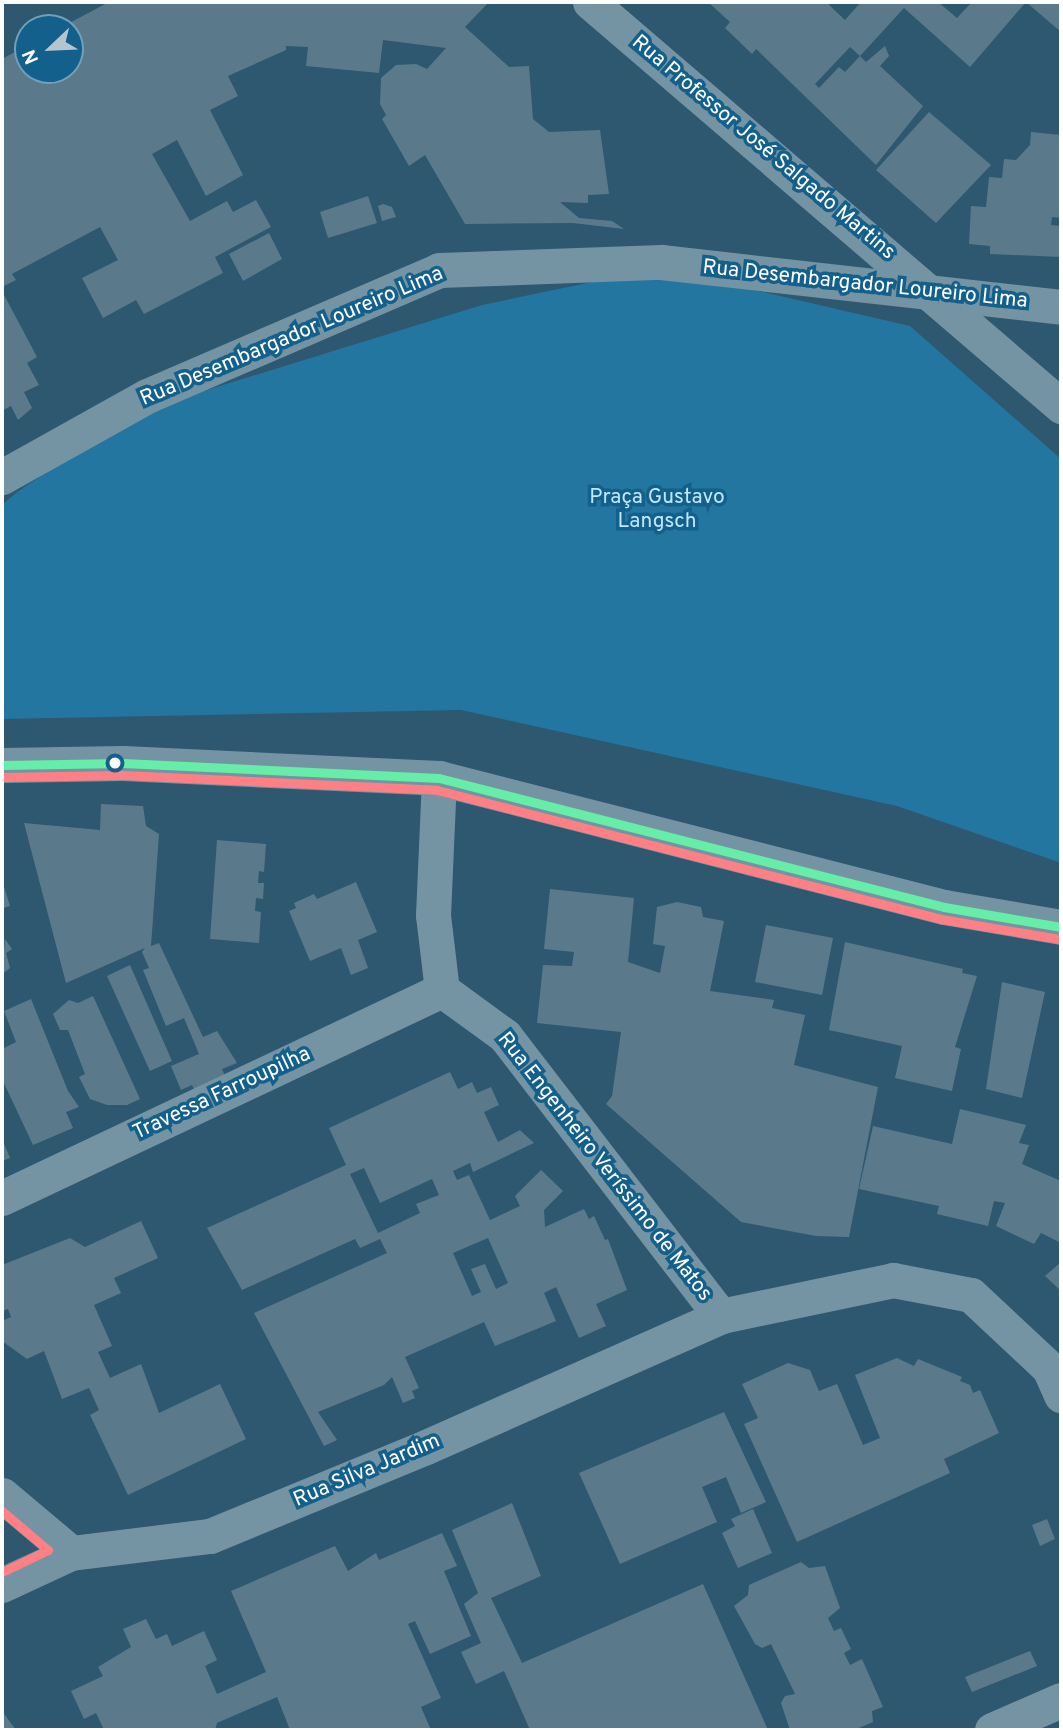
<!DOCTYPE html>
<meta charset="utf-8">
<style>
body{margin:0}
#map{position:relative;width:1063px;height:1732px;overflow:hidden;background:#2d5870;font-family:Overpass,sans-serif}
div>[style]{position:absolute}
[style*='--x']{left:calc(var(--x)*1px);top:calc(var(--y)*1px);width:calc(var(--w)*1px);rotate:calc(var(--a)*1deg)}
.green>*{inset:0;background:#2276a0}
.building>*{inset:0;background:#5a7a8c}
.minor>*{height:35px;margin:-17.5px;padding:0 17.5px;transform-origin:17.5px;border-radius:17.5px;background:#7494a4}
.bus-1>*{height:9px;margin:-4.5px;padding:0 4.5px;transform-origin:4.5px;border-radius:4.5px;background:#66eda8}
.bus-2>*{height:9px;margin:-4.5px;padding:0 4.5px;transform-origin:4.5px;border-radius:4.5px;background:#ff8084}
.dots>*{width:19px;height:19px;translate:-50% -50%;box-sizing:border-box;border:4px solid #12608b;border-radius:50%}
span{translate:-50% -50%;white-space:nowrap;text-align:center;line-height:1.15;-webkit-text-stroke:7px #12608b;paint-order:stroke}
.street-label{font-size:21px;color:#fff}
.park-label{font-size:21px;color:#bfe8fc}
.frame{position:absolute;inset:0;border:4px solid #fff;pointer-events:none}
.north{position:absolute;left:14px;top:14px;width:70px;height:70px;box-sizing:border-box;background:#12608b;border:2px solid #71a0b9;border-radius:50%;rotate:247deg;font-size:19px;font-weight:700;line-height:28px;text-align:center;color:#fff}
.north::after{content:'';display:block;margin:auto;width:24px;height:32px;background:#b6c5cd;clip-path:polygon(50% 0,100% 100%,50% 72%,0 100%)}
</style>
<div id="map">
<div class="green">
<div style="clip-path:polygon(659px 268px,910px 326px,1061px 459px,1061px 863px,897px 806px,461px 710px,2px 719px,2px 505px,17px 492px,142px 410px,482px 305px)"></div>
</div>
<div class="building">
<div style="clip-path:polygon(109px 2px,489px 2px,465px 27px,509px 67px,529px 66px,533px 119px,549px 132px,600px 130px,609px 194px,588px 195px,588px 203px,560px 202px,579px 218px,612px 221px,624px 229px,573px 223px,465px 224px,425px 155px,409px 166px,382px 119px,386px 115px,380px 104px,381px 78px,396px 65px,416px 64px,427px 69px,446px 48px,383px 40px,379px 73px,306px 66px,308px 47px,286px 46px,286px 50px,228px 76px,238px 96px,210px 110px,243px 175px,206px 196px,177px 140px,152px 154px,190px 221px,227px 201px,233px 212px,256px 200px,271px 227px,215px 257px,223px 273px,144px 314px,136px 300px,103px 318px,82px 278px,118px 260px,100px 227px,12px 274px,16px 280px,2px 287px,2px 59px,28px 45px,28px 70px,70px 70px,70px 28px,60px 28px)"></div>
<div style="clip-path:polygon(evenodd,708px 2px,826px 2px,845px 20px,861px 2px,938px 2px,957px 18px,972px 2px,1061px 2px,1061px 32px,1026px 2px,970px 67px,904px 8px,860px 56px,866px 62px,885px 46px,889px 56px,880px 66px,923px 106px,876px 165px,756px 49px,752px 54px,725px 28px,730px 22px,708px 2px,850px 47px,860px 56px,845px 72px,839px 67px,819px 88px,815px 84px,850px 47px)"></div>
<div style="clip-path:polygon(929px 112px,991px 165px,936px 223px,876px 170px)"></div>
<div style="clip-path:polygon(1031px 132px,1061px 135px,1061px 218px,1052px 217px,1051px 225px,1061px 226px,1061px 257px,990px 254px,990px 246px,969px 244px,971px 206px,986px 207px,989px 177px,1002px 178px,1004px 159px,1016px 160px,1030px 145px)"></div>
<div style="clip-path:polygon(368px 196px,377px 223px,328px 238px,320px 212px)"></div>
<div style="clip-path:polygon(383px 204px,392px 207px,396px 217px,382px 221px,378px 206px)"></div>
<div style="clip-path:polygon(269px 233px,282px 259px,243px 281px,229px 254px)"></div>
<div style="clip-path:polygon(2px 291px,37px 357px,27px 363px,39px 385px,24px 392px,32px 408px,18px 420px,11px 406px,2px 411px)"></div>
<div style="clip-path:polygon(101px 804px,143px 806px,146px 826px,159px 834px,151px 946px,159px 943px,203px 1037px,217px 1031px,237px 1063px,222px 1069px,227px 1081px,196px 1094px,192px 1085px,181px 1090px,171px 1066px,199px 1054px,184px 1018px,166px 1026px,143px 970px,149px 968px,142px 952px,145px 948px,66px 983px,24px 823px,100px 830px)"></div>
<div style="clip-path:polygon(217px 840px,266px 844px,264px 872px,259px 871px,258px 883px,264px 883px,263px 899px,256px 898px,255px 911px,261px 912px,259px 943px,210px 939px)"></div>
<div style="clip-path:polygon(2px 880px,10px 906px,2px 908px)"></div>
<div style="clip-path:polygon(356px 882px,377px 932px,358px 940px,368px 968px,351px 975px,341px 948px,310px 961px,289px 911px,296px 908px,294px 903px,314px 894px,317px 899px)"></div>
<div style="clip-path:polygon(550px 889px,634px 898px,628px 962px,660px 973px,665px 946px,653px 944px,657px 907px,677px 902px,701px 907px,703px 917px,724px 921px,710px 991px,774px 1000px,772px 1008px,805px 1015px,794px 1065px,878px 1087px,849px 1237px,816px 1236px,741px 1222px,606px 1104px,612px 1096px,621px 1032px,537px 1023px,543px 965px,572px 966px,574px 952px,544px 949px)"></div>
<div style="clip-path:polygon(766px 925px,833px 938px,822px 995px,755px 982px)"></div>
<div style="clip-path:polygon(5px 939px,12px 949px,6px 953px,10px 968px,2px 974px)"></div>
<div style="clip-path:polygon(845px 942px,963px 969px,962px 973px,977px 976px,955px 1047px,961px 1049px,952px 1091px,895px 1078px,902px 1046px,829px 1030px)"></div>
<div style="clip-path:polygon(130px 965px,172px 1061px,150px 1071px,107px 976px)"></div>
<div style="clip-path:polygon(1002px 982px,1045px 992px,1022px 1098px,986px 1089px)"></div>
<div style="clip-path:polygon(93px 996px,140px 1099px,127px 1105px,107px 1105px,90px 1099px,79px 1077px,85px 1074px,68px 1030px,60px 1030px,53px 1014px,69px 1000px,78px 1003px)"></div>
<div style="clip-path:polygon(31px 999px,68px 1091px,79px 1107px,66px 1112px,73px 1128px,33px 1145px,2px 1079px,2px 1049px,16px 1042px,4px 1011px)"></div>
<div style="clip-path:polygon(evenodd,450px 1072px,458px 1089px,472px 1082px,477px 1093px,491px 1087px,499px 1105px,484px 1112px,498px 1142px,520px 1130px,534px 1143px,473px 1172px,470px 1163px,453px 1171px,457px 1180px,469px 1175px,490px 1220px,520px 1206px,515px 1196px,541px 1170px,563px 1191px,544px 1210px,545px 1227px,584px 1209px,589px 1219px,594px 1216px,605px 1240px,608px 1239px,627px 1290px,596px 1304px,606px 1326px,579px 1338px,556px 1287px,544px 1293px,556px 1321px,495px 1346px,484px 1322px,405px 1357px,419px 1388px,412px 1391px,415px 1398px,403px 1403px,392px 1377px,384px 1385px,318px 1412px,337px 1440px,324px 1446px,254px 1313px,387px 1253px,380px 1239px,360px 1248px,355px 1239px,242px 1290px,207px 1228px,346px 1165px,329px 1128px,450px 1072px,364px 1168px,380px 1203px,432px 1179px,439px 1195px,416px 1204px,420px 1213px,378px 1233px,350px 1174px,364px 1168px,450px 1072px,488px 1238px,508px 1283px,496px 1289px,485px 1264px,471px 1269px,481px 1292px,472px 1296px,453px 1253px,488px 1238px)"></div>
<div style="clip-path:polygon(960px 1109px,1026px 1125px,1019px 1143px,1029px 1145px,1022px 1164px,1061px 1181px,1061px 1243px,1041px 1233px,1034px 1244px,996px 1226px,1005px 1203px,994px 1201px,988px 1226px,937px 1214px,939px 1206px,859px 1189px,873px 1126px,952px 1144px)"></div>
<div style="clip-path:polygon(2px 1139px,10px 1158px,2px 1161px)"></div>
<div style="clip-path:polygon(141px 1221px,158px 1258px,114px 1278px,121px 1293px,94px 1305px,112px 1346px,98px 1352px,110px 1378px,141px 1364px,159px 1413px,220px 1384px,246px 1439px,128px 1495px,90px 1415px,99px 1410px,89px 1388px,62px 1399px,44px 1351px,27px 1359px,2px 1341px,2px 1321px,11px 1317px,8px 1309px,2px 1311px,2px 1265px,70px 1238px,85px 1247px)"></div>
<div style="clip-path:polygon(1061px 1262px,1061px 1291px,1045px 1276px)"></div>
<div style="clip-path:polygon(897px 1358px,914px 1366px,918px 1359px,962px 1377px,960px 1381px,970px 1385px,973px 1393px,980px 1390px,999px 1433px,944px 1459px,950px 1473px,797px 1542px,744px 1424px,758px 1418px,742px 1384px,788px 1363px,810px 1370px,819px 1391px,837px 1384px,863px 1445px,880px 1438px,855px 1375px)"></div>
<div style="clip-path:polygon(724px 1412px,766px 1502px,741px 1513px,726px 1477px,702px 1487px,717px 1522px,620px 1564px,579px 1473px)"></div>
<div style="clip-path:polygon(512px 1503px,541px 1576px,491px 1598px,522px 1663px,703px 1584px,768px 1730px,530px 1730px,504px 1671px,476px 1684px,461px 1652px,481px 1643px,464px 1604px,478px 1593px,452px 1530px)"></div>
<div style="clip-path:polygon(753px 1509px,772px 1553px,738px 1568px,722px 1533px,735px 1526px,731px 1519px)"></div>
<div style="clip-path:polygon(1047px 1519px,1055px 1539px,1040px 1546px,1032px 1525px)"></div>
<div style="clip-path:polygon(442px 1533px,457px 1566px,444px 1571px,471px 1636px,430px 1654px,415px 1621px,408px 1624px,441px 1698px,421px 1707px,431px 1730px,290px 1730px,277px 1697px,217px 1723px,215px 1730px,104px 1730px,96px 1713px,84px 1719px,71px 1691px,103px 1676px,98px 1667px,131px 1647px,123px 1629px,146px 1619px,156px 1639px,167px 1634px,172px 1646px,204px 1631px,217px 1660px,205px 1666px,217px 1694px,266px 1672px,231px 1591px,335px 1546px,348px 1571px,376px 1553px,379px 1560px)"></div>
<div style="clip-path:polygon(801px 1562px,809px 1568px,825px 1566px,840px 1608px,828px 1618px,834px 1631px,841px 1628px,851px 1649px,844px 1653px,850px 1665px,862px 1659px,883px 1707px,872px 1711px,873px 1722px,854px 1730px,790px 1730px,781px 1703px,785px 1696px,795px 1694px,771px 1644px,762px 1648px,755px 1644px,734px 1606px,748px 1595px,749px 1585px)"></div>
<div style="clip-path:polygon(1030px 1651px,1037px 1666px,972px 1692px,965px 1677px)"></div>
<div style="clip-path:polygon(2px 1711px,16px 1730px,2px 1730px)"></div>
</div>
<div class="minor">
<div style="--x:590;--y:2;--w:621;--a:40.62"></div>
<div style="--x:2;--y:477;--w:166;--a:-29.2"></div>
<div style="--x:147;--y:396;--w:318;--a:-23.3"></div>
<div style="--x:439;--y:270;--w:222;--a:-2.1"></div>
<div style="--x:661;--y:262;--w:403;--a:6.4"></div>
<div style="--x:2;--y:765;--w:121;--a:-0.9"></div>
<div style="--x:123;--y:763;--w:316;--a:2.7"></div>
<div style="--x:439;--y:778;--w:521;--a:14.33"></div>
<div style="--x:944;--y:907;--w:119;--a:9.7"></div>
<div style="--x:439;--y:778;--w:137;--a:92.5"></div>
<div style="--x:433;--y:915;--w:76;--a:83.2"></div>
<div style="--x:442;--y:990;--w:78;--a:36.1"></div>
<div style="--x:505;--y:1036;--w:354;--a:52.4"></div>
<div style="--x:2;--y:1198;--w:487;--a:-25.3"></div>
<div style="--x:2;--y:1495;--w:90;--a:40"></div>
<div style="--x:2;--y:1585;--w:76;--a:-24.9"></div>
<div style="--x:71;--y:1553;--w:140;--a:-7"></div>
<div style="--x:210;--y:1536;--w:234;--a:-22.4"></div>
<div style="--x:426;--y:1447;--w:323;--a:-23.9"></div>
<div style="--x:721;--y:1316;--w:176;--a:-11.8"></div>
<div style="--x:893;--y:1280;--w:79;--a:10.9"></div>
<div style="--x:971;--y:1295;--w:107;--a:43.1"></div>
<div style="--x:1049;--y:1368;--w:30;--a:66"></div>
<div style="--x:992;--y:1730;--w:75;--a:-23.5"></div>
</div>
<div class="bus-1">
<div style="--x:2;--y:765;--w:121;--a:-0.9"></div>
<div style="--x:123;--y:763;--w:316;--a:2.7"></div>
<div style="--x:439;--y:778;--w:521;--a:14.33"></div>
<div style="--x:944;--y:907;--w:119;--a:9.7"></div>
</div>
<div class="bus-2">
<div style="--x:2;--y:777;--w:121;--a:-0.9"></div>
<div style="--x:123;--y:775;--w:314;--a:2.7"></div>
<div style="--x:437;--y:790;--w:520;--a:14.36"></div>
<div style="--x:941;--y:919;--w:120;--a:9.6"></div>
<div style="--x:2;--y:1511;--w:60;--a:40.3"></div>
<div style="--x:48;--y:1550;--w:51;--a:154.4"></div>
</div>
<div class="dots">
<div style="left:115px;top:763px;background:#fff"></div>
</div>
<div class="street-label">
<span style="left:763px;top:148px;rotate:40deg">Rua Professor José Salgado Martins</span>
<span style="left:865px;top:285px;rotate:6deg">Rua Desembargador Loureiro Lima</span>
<span style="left:292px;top:337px;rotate:-23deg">Rua Desembargador Loureiro Lima</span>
<span style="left:222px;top:1094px;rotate:-25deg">Travessa Farroupilha</span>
<span style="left:604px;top:1167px;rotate:52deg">Rua Engenheiro Veríssimo de Matos</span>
<span style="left:367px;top:1471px;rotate:-23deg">Rua Silva Jardim</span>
</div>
<div class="park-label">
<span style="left:657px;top:510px">Praça Gustavo<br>Langsch</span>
</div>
<div class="frame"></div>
<div class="north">N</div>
</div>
